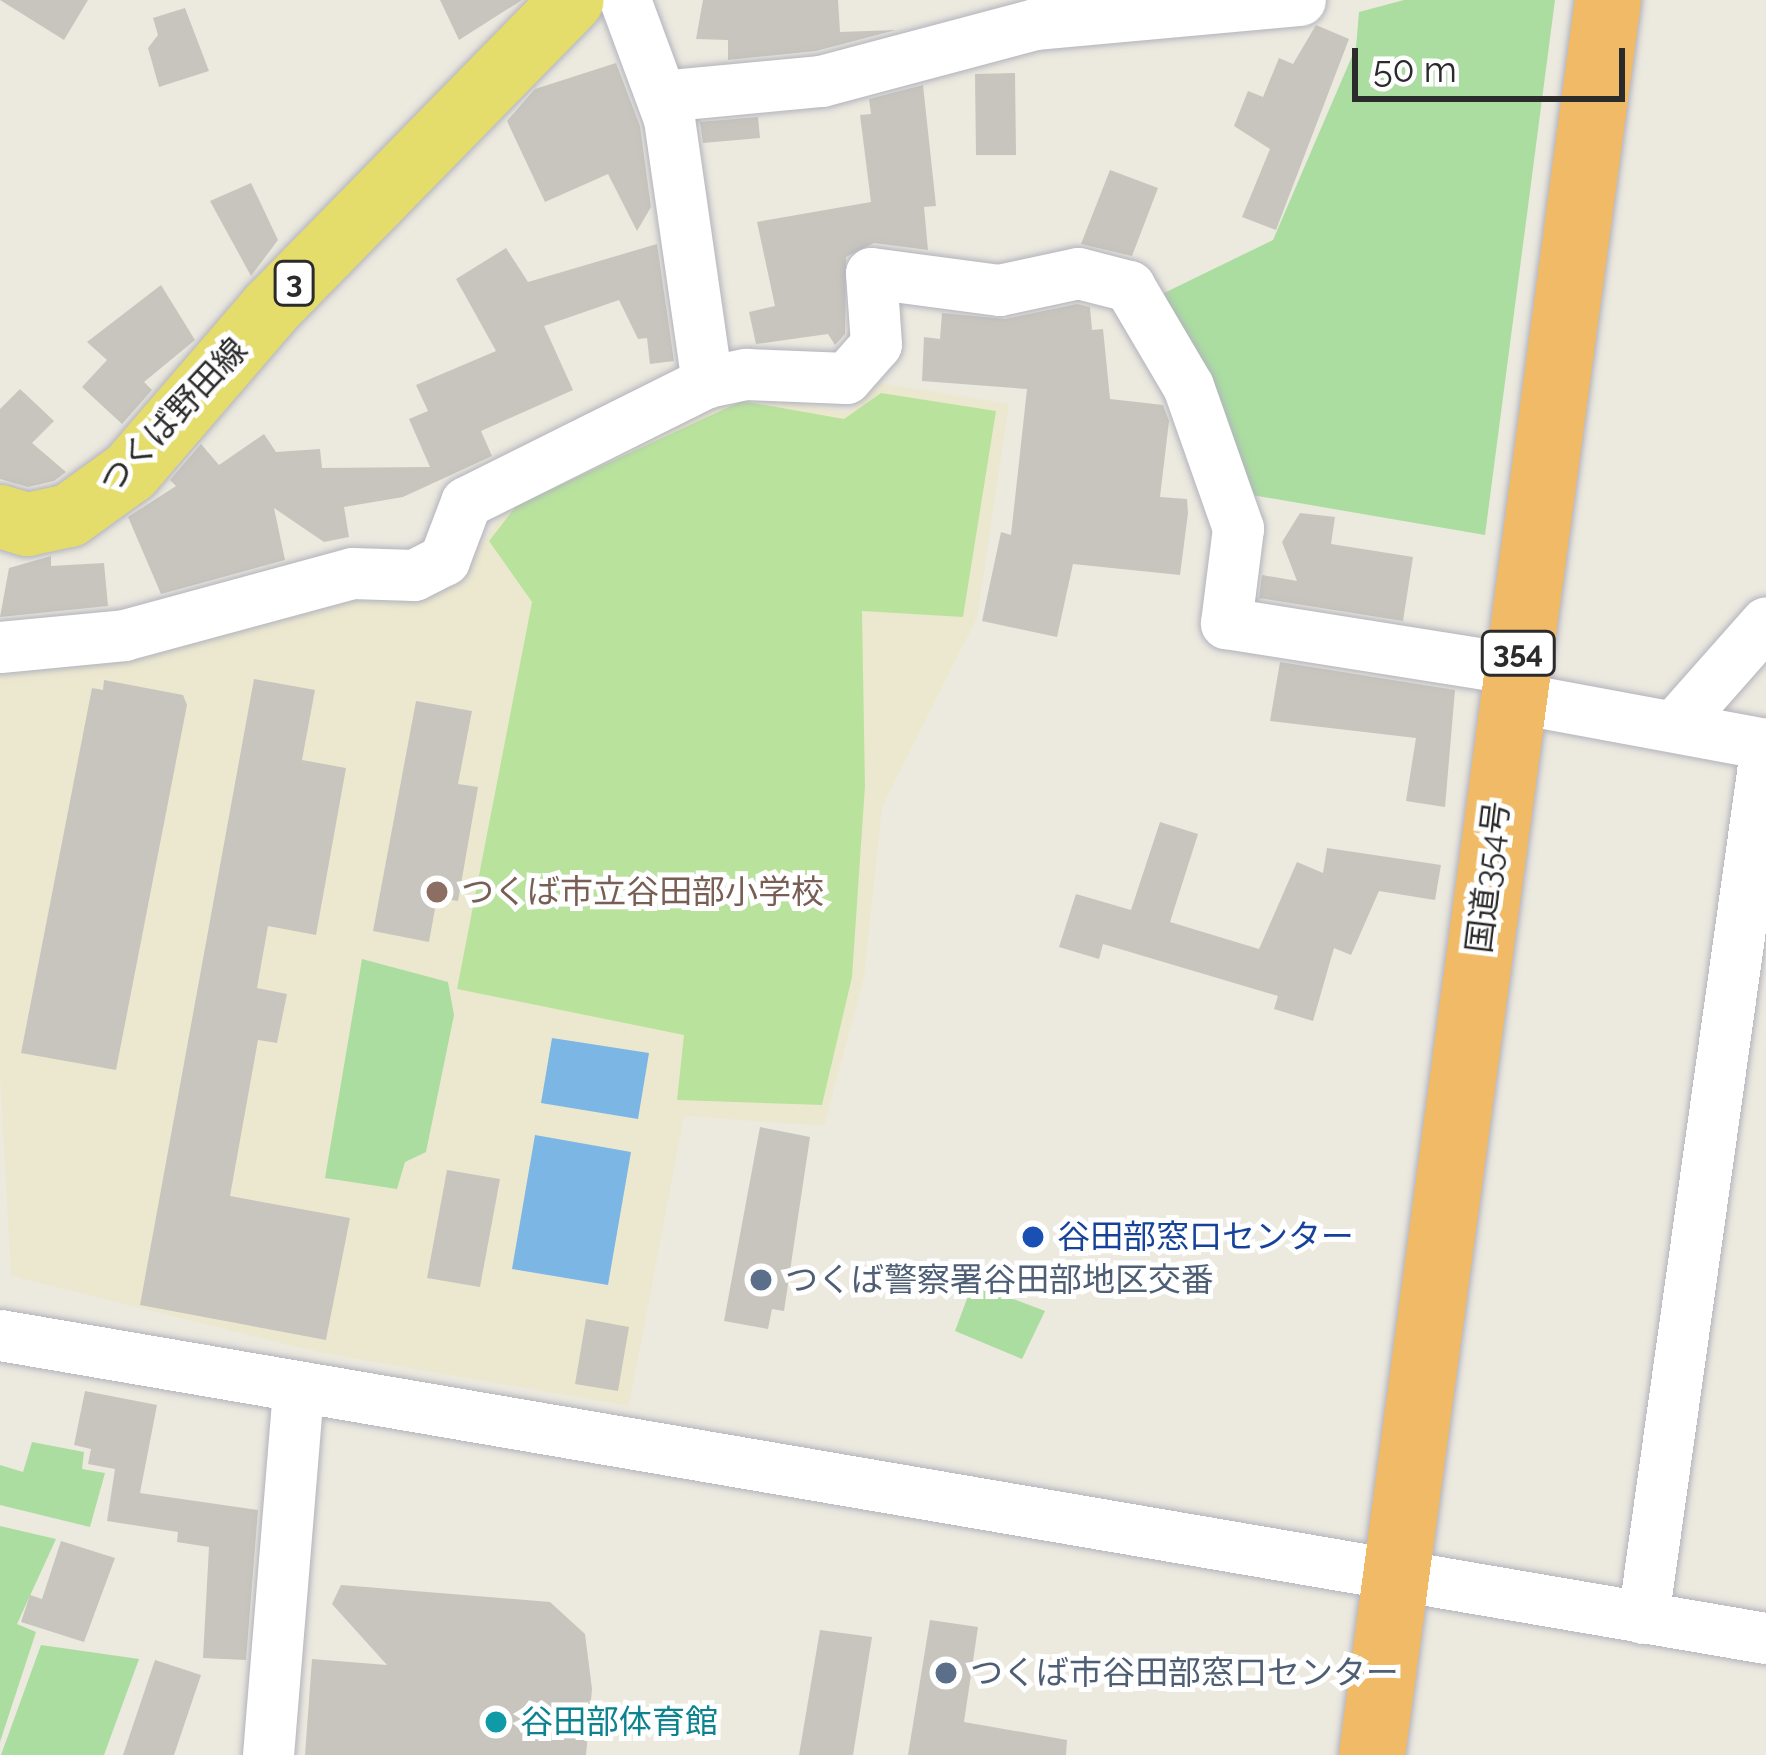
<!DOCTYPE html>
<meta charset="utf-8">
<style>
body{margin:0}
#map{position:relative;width:1766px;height:1755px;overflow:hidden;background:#ece9df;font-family:Raleway,"Noto Sans JP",sans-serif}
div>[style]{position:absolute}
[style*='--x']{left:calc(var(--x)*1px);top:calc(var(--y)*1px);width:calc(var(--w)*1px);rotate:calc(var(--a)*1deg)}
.education>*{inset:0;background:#ece8d0}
.green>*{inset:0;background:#abdda1}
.pitch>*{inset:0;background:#b9e39d}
.water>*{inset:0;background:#7cb6e4}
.building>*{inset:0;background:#c8c5be}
.roads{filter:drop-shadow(0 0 3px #b2b3bd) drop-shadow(0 0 3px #b2b3bd)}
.minor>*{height:51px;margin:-25.5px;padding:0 25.5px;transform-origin:25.5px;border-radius:25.5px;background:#fff}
.major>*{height:63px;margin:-31.5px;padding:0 31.5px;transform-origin:31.5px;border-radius:31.5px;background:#e4dd6c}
.highway>*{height:66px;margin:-33px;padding:0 33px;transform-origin:33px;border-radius:33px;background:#f0ba66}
.dots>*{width:33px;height:33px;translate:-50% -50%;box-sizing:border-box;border:6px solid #fff;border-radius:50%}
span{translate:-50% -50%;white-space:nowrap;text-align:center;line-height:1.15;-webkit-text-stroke:10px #fff;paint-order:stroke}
.shield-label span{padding:3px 9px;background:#fff;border:3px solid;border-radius:9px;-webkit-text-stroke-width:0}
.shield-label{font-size:30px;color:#2b2b2b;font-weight:700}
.street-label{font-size:33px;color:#2b2b2b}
.education-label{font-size:33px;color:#785e54}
.left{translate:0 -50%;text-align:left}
.transit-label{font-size:33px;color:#164399}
.service-label{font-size:33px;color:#4e5e75}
.culture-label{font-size:33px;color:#0d838f}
.scale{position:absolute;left:1352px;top:48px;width:273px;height:54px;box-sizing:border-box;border:6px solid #2b2b2b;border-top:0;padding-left:15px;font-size:36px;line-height:42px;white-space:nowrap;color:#2b2b2b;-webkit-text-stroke:9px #fff;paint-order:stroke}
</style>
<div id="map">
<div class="education">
<div style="clip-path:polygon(881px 383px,1009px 404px,977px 618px,882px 807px,864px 978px,824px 1126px,684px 1116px,629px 1406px,322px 1353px,11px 1276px,0 1074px,0 665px,469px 563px,511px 501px,740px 390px,847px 413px)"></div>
</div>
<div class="green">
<div style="clip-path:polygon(1404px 0,1555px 0,1485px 535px,1252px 495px,1160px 295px,1273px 240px,1356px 47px,1359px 12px)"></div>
<div style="clip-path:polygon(362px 959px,448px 982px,454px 1015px,426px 1152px,405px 1162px,397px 1189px,325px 1178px)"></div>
<div style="clip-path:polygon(979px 1286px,1045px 1311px,1022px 1359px,955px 1331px,971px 1288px)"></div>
<div style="clip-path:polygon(32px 1442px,84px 1452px,82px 1469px,105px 1473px,90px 1527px,0 1505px,0 1465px,23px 1472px)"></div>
<div style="clip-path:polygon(0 1526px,56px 1539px,17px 1624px,36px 1632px,0 1742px)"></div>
<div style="clip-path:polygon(41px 1645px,139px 1659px,104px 1755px,1px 1755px)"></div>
</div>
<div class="pitch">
<div style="clip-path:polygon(881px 393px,996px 411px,963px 617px,862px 611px,865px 786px,852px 977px,822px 1105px,677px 1100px,684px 1035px,457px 989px,532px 602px,489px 541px,517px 505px,742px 401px,844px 419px)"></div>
</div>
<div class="water">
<div style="clip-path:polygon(552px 1038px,649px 1053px,638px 1119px,541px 1103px)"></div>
<div style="clip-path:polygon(535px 1135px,631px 1152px,608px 1285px,512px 1269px)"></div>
</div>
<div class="building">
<div style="clip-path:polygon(0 0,88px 0,64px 40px)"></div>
<div style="clip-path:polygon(440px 0,522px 0,459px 40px)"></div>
<div style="clip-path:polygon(703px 0,838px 0,840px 32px,896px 30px,816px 51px,728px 60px,728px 40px,696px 39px)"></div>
<div style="clip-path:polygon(185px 8px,209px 71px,159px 87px,148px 48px,158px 35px,153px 18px)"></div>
<div style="clip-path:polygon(1316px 25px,1349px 39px,1276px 230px,1242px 217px,1270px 149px,1234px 126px,1248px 91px,1263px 97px,1279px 58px,1293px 64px)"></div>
<div style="clip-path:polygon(616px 63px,640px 126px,651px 207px,637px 231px,608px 174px,545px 202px,507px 121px,535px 89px)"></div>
<div style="clip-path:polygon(1015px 73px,1016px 155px,976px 155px,975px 74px)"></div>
<div style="clip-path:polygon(923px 85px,936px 206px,924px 207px,928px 250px,874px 243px,846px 257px,845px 334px,835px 345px,828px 334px,756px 344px,749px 312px,775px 306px,757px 222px,871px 202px,860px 115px,871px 114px,869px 99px)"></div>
<div style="clip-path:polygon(758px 117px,760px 138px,703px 143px,700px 122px)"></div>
<div style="clip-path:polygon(1110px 170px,1158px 188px,1132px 256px,1081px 244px)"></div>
<div style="clip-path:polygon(251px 183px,278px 240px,251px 276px,210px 201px)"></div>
<div style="clip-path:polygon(657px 244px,674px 361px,650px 364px,647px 338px,638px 339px,619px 300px,544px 326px,573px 390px,481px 431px,492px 456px,403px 497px,344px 507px,349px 537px,324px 542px,274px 508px,285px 560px,161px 594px,128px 517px,176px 486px,170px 480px,201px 444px,219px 465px,264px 434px,276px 452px,320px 449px,322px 468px,430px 467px,409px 419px,428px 411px,416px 385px,496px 351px,456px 279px,506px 248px,528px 282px)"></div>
<div style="clip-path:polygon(161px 285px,195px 340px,144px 382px,152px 390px,122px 424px,82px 387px,107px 360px,87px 342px)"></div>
<div style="clip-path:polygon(1077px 304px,1090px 307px,1092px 330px,1103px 329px,1110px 399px,1163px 405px,1169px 421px,1160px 497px,1187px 499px,1188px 513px,1180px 575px,1073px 564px,1057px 637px,982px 621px,1001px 532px,1011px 535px,1027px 389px,922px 381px,924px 337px,940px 339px,942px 313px,1005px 319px)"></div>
<div style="clip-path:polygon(20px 389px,54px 421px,32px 443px,66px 472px,54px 481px,28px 487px,0 479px,0 409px)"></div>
<div style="clip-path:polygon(1300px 513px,1335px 517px,1331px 544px,1413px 557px,1403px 621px,1259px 598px,1262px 575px,1297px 581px,1282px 542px)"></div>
<div style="clip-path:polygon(51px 556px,51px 566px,104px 563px,108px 606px,0 617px,9px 568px)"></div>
<div style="clip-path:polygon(1280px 662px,1455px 690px,1445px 807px,1406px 801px,1416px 738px,1270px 721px)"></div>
<div style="clip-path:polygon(254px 679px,315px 690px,302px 760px,346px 768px,316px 935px,268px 926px,257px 988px,287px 994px,277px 1043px,258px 1040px,230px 1196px,350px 1218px,326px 1340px,140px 1305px)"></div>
<div style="clip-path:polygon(104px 680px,183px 695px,187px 705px,116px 1070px,21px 1053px,92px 688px,103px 690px)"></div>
<div style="clip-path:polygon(416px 701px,472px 711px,458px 784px,478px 787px,458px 901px,437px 898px,429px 942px,373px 931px)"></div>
<div style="clip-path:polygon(1160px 822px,1198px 834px,1170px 922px,1259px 949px,1297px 862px,1323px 873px,1327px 848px,1441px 865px,1435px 900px,1379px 891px,1351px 955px,1334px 948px,1313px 1021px,1274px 1009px,1278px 996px,1103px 944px,1099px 959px,1059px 947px,1076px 894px,1131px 910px)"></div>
<div style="clip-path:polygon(760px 1127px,810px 1137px,784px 1311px,772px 1309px,768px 1329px,724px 1321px)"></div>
<div style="clip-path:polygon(447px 1170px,500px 1179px,480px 1287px,427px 1278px)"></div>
<div style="clip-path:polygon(586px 1319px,629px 1327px,618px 1391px,575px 1384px)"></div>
<div style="clip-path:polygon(85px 1391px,157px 1405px,140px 1493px,258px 1510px,246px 1660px,203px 1658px,209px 1547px,177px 1542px,178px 1532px,107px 1521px,115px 1469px,88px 1464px,91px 1449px,74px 1445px)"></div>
<div style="clip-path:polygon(61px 1541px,115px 1558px,84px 1642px,21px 1622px,30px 1595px,42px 1599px)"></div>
<div style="clip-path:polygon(341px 1585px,550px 1602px,585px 1634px,592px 1689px,586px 1755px,305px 1755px,312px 1659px,387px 1665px,332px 1604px)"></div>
<div style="clip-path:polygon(930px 1620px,978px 1627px,964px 1722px,1067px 1740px,1066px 1755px,908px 1755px)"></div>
<div style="clip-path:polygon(820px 1630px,872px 1637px,853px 1755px,799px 1755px)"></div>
<div style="clip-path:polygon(155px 1660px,201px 1675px,174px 1755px,123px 1755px)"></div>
</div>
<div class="roads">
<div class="minor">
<div style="--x:625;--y:0;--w:127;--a:69.7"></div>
<div style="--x:669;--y:119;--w:266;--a:81.8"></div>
<div style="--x:661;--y:96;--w:161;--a:-5.4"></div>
<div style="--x:821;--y:81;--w:221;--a:-14.9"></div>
<div style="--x:1035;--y:24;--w:266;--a:-5.2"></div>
<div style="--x:0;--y:647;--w:125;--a:-5.5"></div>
<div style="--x:124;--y:635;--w:236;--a:-15.2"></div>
<div style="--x:352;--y:573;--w:62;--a:1.8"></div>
<div style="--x:414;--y:575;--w:34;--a:-27"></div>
<div style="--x:444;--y:560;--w:62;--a:-69.2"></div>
<div style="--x:466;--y:502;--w:269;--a:-26.5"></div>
<div style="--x:707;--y:382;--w:40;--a:-12"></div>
<div style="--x:746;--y:374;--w:100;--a:2.3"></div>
<div style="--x:846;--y:378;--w:45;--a:-48.6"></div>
<div style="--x:876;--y:344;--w:71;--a:-94"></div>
<div style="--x:871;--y:273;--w:129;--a:7.6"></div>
<div style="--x:999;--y:290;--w:81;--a:-12.1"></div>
<div style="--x:1078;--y:273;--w:53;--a:14.3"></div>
<div style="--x:1129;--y:286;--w:116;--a:59.5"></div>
<div style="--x:1188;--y:386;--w:151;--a:70.6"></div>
<div style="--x:1238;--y:528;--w:96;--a:97.2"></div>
<div style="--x:1226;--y:623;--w:293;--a:9"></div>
<div style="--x:1512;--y:697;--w:258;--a:10.5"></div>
<div style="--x:1675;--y:725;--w:137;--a:-48.5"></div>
<div style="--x:0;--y:1335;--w:1792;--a:9.74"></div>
<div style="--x:1643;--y:1618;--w:883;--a:-81.99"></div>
<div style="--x:268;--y:1755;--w:366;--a:-85.3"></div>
</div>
<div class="major">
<div style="--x:0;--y:516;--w:28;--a:17"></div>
<div style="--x:27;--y:524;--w:43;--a:-12.1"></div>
<div style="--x:69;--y:515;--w:75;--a:-35.8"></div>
<div style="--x:130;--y:471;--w:215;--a:-49.3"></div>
<div style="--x:270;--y:308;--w:431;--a:-45.6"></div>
</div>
<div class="highway">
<div style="--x:1372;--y:1755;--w:1771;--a:-82.34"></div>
</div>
</div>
<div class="dots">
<div style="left:437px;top:892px;background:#8d6e63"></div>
<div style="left:1033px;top:1237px;background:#1a4fb4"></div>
<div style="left:761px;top:1280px;background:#5c6f8a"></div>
<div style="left:946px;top:1673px;background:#5c6f8a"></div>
<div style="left:496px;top:1722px;background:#0f9aa8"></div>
</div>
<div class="shield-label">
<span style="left:294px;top:283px">3</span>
<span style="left:1518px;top:653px">354</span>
</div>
<div class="street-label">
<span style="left:173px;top:416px;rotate:-47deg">つくば野田線</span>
<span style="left:1488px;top:877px;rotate:-83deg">国道354号</span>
</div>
<div class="education-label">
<span class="left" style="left:461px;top:892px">つくば市立谷田部小学校</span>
</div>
<div class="transit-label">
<span class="left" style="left:1057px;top:1237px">谷田部窓口センター</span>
</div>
<div class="service-label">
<span class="left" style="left:785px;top:1280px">つくば警察署谷田部地区交番</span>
<span class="left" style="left:970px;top:1673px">つくば市谷田部窓口センター</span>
</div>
<div class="culture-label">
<span class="left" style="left:520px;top:1722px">谷田部体育館</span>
</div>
<div class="scale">50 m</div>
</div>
